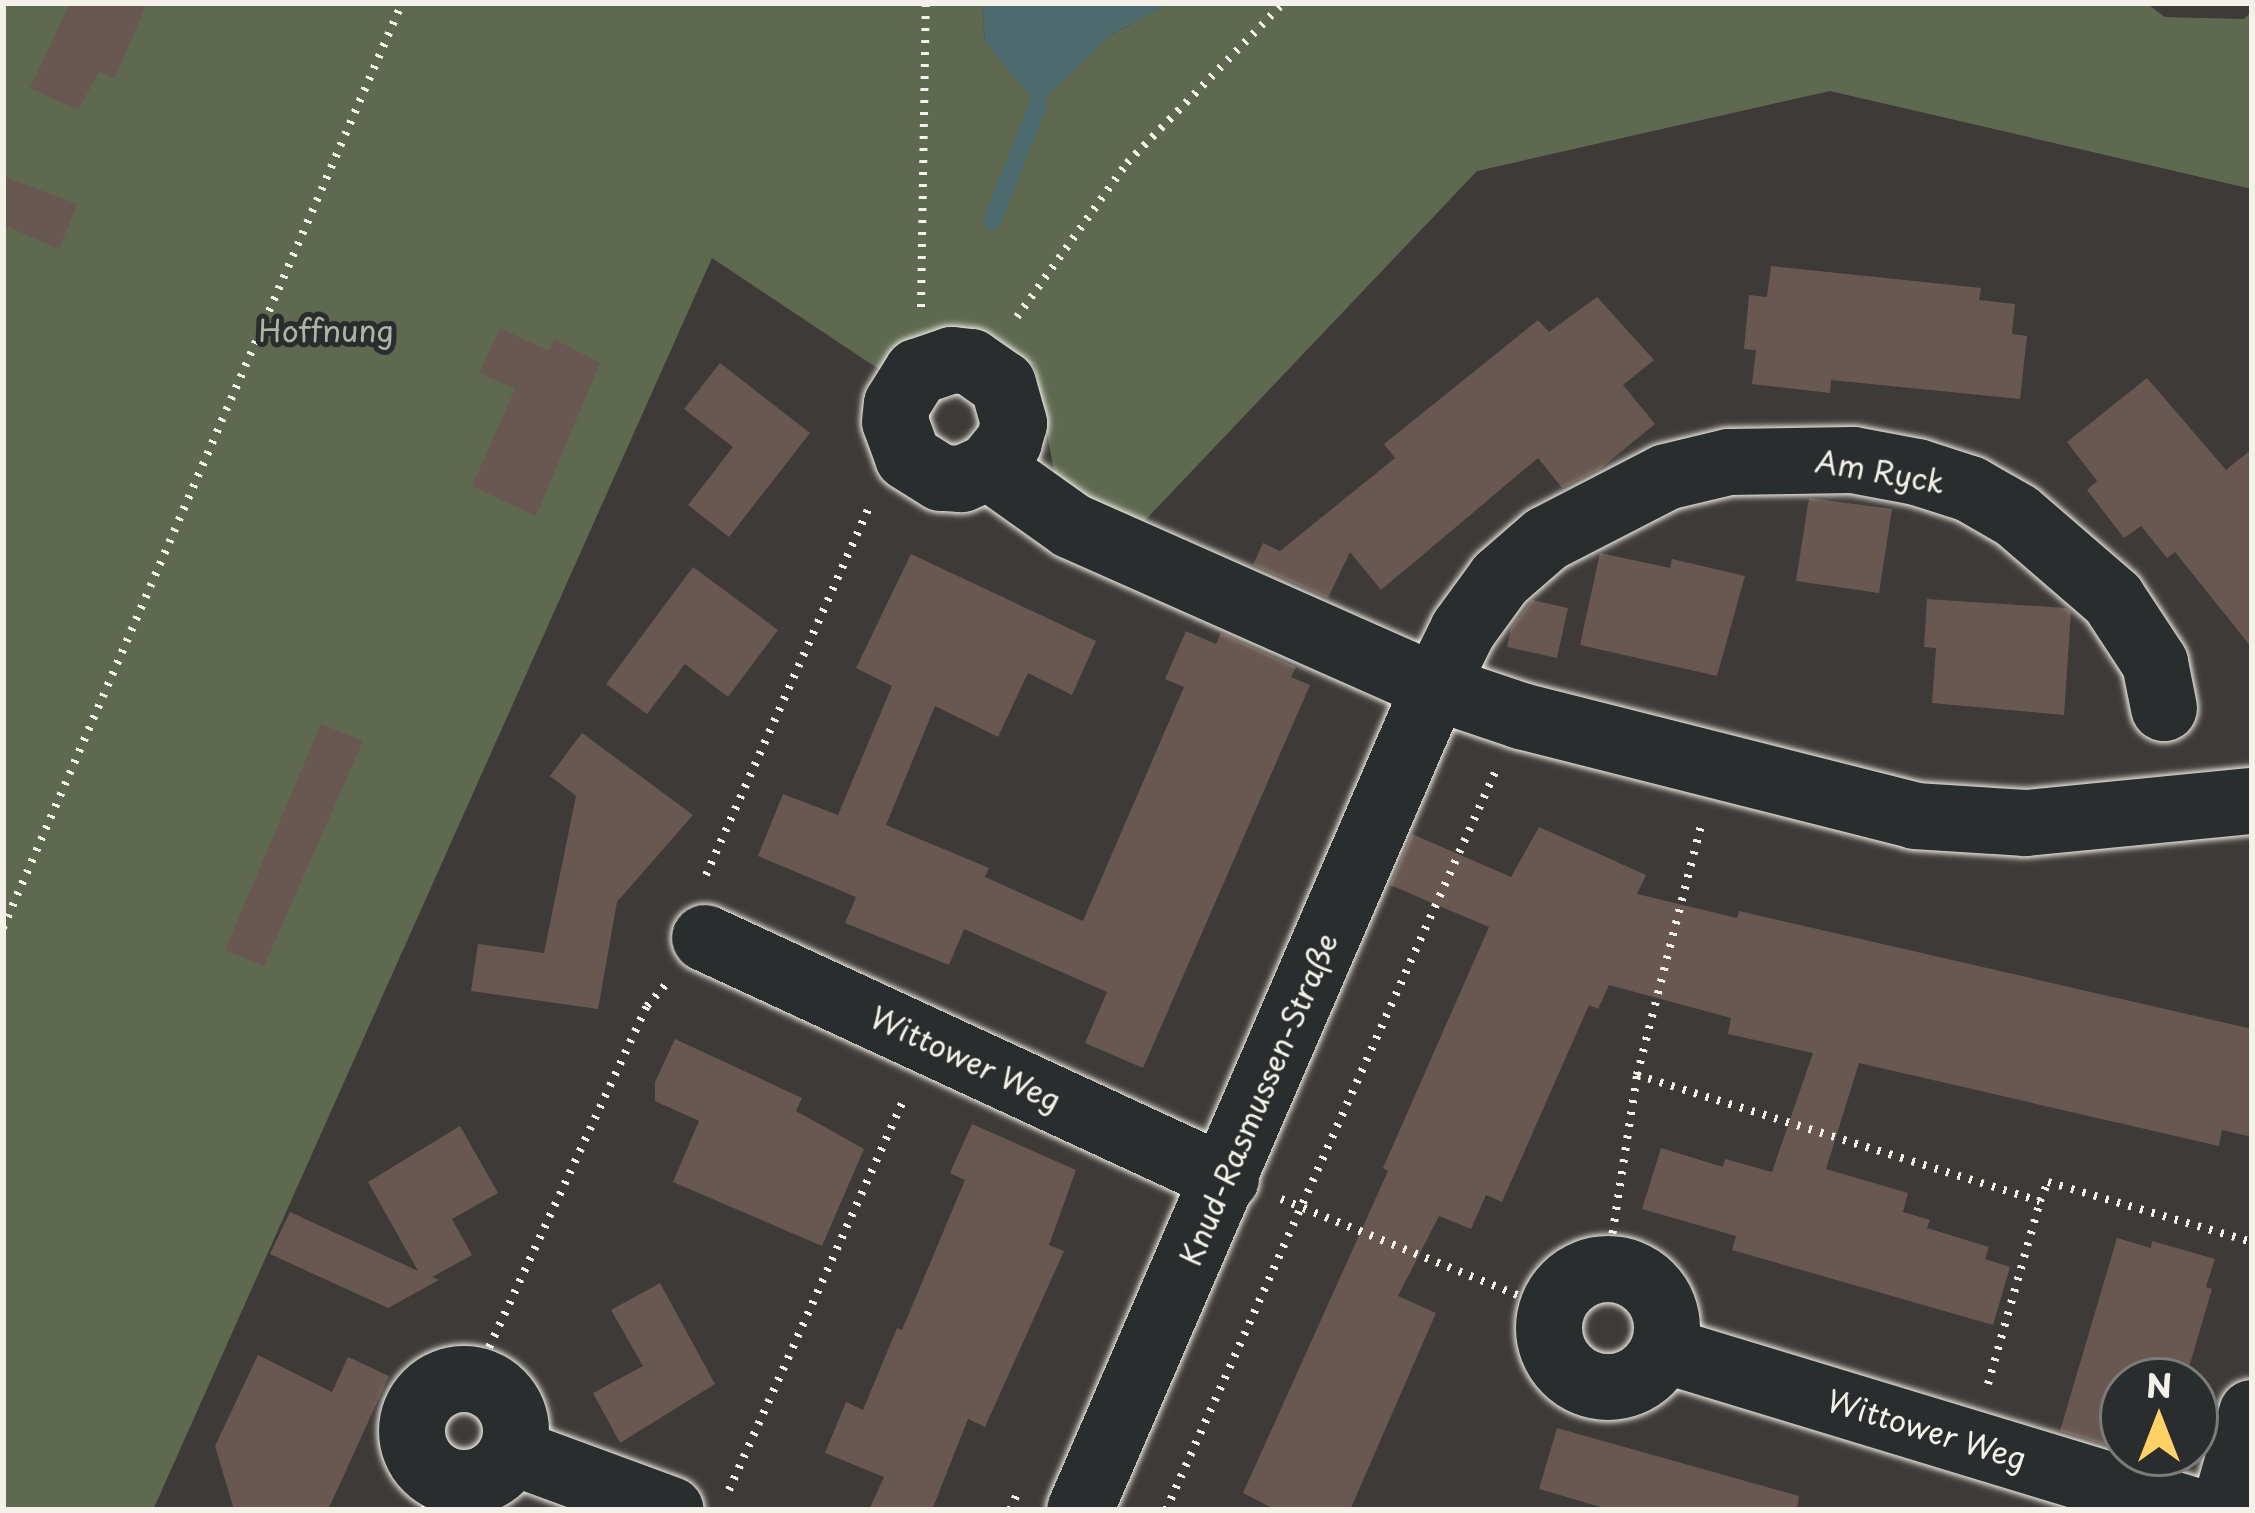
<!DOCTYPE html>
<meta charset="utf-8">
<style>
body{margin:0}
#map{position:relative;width:2255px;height:1513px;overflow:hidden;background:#3d3a38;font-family:"Playpen Sans",sans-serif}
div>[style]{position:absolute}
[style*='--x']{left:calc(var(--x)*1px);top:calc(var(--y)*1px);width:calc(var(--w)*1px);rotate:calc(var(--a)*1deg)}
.green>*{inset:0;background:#5f6950}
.water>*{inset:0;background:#4d6b6f}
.stream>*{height:18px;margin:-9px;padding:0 9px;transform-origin:9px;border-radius:9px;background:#4d6b6f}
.building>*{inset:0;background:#695851}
.path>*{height:8px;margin-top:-4px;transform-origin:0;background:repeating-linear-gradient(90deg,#f4f1e8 0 3px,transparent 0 12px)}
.roads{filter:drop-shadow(0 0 3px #f4f1e8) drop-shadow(0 0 3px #f4f1e8)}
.minor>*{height:66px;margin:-33px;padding:0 33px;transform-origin:33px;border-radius:33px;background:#2a2d2e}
.minor>.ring{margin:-33px;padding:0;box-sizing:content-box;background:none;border:66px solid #2a2d2e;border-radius:50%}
span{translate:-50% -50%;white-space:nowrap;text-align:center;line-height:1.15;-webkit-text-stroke:10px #2a2d2e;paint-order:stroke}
.park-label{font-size:30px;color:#b1b4a4}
.street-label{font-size:30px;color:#f4f1e8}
.frame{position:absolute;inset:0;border:6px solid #f4f1e8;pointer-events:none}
.north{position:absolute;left:2099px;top:1357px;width:120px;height:120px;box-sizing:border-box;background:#2a2d2e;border:3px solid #7b7b78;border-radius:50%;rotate:0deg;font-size:33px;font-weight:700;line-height:48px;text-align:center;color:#f4f1e8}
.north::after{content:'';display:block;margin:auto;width:42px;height:54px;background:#ffd166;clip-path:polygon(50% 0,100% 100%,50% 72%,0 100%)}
</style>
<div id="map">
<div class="green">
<div style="clip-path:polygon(3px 3px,982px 3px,985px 42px,1038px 104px,1112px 34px,1172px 3px,2146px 3px,2165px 17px,2244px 19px,2252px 11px,2252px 189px,1830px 91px,1477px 171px,1133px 533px,1056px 483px,1035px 366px,1012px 352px,883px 372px,712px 258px,153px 1510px,3px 1510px)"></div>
</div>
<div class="water">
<div style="clip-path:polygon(982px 3px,1172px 3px,1112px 34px,1038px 105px,985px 42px)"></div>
</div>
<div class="stream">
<div style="--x:992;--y:221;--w:125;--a:-68.4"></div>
</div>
<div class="building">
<div style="clip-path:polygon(70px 3px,147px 3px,115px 78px,99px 72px,78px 110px,30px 88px)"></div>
<div style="clip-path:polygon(3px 176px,77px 204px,59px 249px,3px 225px)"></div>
<div style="clip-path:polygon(1771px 266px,1981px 288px,1979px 300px,2015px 304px,2012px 334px,2027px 336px,2020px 399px,1831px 380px,1830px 393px,1752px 384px,1756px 350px,1744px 349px,1749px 295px,1767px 297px)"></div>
<div style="clip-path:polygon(1597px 297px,1654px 360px,1623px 385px,1655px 424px,1600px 469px,1562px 488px,1538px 458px,1381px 590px,1350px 552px,1328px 598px,1253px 565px,1263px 543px,1280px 551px,1395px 458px,1384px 444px,1538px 320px,1549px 332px)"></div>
<div style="clip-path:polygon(500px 328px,549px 351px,554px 339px,600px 363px,536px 516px,472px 486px,515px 389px,479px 373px)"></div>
<div style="clip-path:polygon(720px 363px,810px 433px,729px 537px,688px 505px,733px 447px,684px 409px)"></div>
<div style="clip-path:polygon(2147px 378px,2226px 470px,2252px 449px,2252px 648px,2175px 552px,2167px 558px,2141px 526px,2124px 538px,2087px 490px,2097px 481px,2067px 442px)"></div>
<div style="clip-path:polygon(1809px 498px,1892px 509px,1879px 593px,1796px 581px)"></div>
<div style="clip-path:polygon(1600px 553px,1670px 568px,1672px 559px,1745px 576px,1717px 676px,1580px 645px)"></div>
<div style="clip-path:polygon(911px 554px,1096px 641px,1072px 695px,1028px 673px,998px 737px,935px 706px,886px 825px,989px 868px,985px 877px,1083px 921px,1184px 687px,1165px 679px,1186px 631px,1216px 644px,1221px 633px,1296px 667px,1291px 677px,1310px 685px,1143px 1068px,1085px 1043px,1107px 992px,964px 929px,949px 965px,845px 923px,856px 897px,758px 856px,783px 794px,838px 815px,892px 686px,856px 668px)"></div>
<div style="clip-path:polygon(693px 567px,778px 630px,728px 697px,685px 664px,647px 714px,606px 684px)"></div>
<div style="clip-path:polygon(1927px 599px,2066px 608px,2071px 612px,2064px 715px,1932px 703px,1936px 648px,1924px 647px)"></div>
<div style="clip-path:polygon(1532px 600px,1568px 608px,1557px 658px,1507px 647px,1511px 628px)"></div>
<div style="clip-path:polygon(321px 724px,363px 741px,264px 966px,225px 950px)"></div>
<div style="clip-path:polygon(582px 733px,693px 815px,617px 902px,598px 1009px,471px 991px,478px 944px,544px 953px,576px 796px,550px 776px)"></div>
<div style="clip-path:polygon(1539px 827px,1646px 875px,1637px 894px,1737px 918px,1739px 911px,2252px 1029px,2252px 1137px,2222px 1130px,2219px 1146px,1859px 1063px,1826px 1169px,1908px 1193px,1903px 1212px,1930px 1220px,1927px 1228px,1989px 1247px,1985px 1259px,2010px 1267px,1993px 1325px,1732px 1250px,1736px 1236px,1642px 1209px,1661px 1148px,1723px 1167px,1725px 1159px,1772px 1172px,1813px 1053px,1728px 1034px,1731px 1018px,1609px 985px,1598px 1009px,1589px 1005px,1502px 1202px,1486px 1195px,1471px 1229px,1439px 1216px,1398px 1296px,1436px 1313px,1350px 1510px,1276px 1510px,1243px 1493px,1388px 1171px,1383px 1168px,1489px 927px,1390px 885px,1412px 834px,1511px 877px)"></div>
<div style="clip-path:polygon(675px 1039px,802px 1098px,796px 1111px,864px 1149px,822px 1246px,673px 1182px,699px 1121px,655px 1101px,655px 1082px)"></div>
<div style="clip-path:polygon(972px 1124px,1076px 1170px,1049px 1245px,1064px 1251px,985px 1427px,968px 1419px,932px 1510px,869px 1510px,884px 1477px,825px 1453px,846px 1402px,863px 1410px,897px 1328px,902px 1330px,965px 1180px,950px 1173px)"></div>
<div style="clip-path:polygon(460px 1126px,498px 1193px,452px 1219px,472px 1255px,432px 1277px,439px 1280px,388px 1308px,270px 1254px,290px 1212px,418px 1271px,368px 1182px)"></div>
<div style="clip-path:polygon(2117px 1238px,2151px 1248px,2152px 1241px,2215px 1259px,2206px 1287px,2212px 1289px,2185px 1381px,2123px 1381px,2123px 1450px,2060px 1431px)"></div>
<div style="clip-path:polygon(660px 1283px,715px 1384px,620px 1443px,593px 1393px,643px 1366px,611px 1310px)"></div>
<div style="clip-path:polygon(258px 1355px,332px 1392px,348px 1357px,389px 1376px,328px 1510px,234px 1510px,215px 1446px)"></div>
<div style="clip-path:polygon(1557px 1428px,1799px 1496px,1797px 1510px,1611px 1510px,1539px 1489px)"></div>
</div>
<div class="path">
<div style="--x:921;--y:307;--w:304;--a:-89.1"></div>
<div style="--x:1017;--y:317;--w:189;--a:-54.5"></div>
<div style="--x:1127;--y:163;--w:223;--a:-45.7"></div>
<div style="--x:706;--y:875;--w:405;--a:-66.1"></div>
<div style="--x:3;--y:928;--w:1007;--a:-66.67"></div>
<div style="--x:1637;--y:1075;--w:422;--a:17.4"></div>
<div style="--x:2040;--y:1201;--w:21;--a:-67"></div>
<div style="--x:2048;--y:1182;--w:213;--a:16.4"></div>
<div style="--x:1281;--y:1199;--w:292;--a:22.1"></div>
<div style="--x:1607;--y:1269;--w:196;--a:-81.2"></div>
<div style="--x:1637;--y:1075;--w:258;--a:-75.6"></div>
<div style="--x:474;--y:1380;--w:412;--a:-65.2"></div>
<div style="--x:647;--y:1006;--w:30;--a:-49"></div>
<div style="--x:1988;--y:1384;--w:190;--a:-74.1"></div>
<div style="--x:729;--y:1490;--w:429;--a:-65.9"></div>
<div style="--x:424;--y:1510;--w:36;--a:-63"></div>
<div style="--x:1010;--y:1510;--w:17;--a:-66"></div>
<div style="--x:1166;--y:1510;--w:808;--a:-65.97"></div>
</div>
<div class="roads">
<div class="minor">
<div style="--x:989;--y:467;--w:30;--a:156"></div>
<div style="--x:962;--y:479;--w:21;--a:-177"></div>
<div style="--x:941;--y:478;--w:39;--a:-148"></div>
<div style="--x:908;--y:457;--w:37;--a:-110"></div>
<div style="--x:895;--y:422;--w:18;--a:-84"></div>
<div style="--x:897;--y:404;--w:38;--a:-58"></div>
<div style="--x:917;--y:372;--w:37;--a:-19"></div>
<div style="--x:952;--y:360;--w:19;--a:6"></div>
<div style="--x:971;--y:362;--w:39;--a:35"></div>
<div style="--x:1003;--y:384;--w:41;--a:74.2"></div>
<div style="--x:1014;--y:423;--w:20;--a:105"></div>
<div style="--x:1009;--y:442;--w:32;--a:129"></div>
<div style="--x:989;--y:467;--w:102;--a:35.4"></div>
<div style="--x:1072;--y:526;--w:397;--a:23.9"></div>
<div style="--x:1435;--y:687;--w:91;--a:18.6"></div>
<div style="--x:1521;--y:716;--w:406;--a:14.2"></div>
<div style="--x:1915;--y:816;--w:111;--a:3.6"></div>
<div style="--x:2026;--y:823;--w:227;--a:-5.6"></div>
<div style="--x:705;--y:938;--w:574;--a:24.82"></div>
<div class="ring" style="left:1549px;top:1269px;width:52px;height:52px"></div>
<div style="--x:1664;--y:1350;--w:551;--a:16.89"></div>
<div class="ring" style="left:412px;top:1379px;width:38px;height:38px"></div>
<div style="--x:513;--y:1452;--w:168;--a:20.2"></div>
<div style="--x:1080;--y:1510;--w:896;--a:-66.67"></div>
<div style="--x:1435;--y:687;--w:64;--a:-63.8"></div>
<div style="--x:1463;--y:630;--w:63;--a:-54"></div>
<div style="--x:1500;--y:579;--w:61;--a:-41"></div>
<div style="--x:1546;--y:539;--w:135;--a:-27.3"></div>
<div style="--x:1666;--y:477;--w:65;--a:-13.4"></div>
<div style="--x:1729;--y:462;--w:124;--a:-0.9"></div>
<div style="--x:1853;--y:460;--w:65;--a:10.6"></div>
<div style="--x:1917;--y:472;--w:56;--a:17.8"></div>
<div style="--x:1970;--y:489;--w:54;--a:29.9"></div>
<div style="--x:2017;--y:516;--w:127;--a:40.8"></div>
<div style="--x:2113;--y:599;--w:77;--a:56.7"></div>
<div style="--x:2155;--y:663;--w:46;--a:78.7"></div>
<div style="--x:2224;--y:1510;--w:101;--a:-73.9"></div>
</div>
</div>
<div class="park-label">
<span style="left:326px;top:330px">Hoffnung</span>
</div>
<div class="street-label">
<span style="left:1880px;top:471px;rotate:10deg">Am Ryck</span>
<span style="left:966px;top:1058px;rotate:25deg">Wittower Weg</span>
<span style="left:1258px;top:1099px;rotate:-67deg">Knud-Rasmussen-Straße</span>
<span style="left:1927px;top:1429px;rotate:17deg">Wittower Weg</span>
</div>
<div class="frame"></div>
<div class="north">N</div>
</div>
